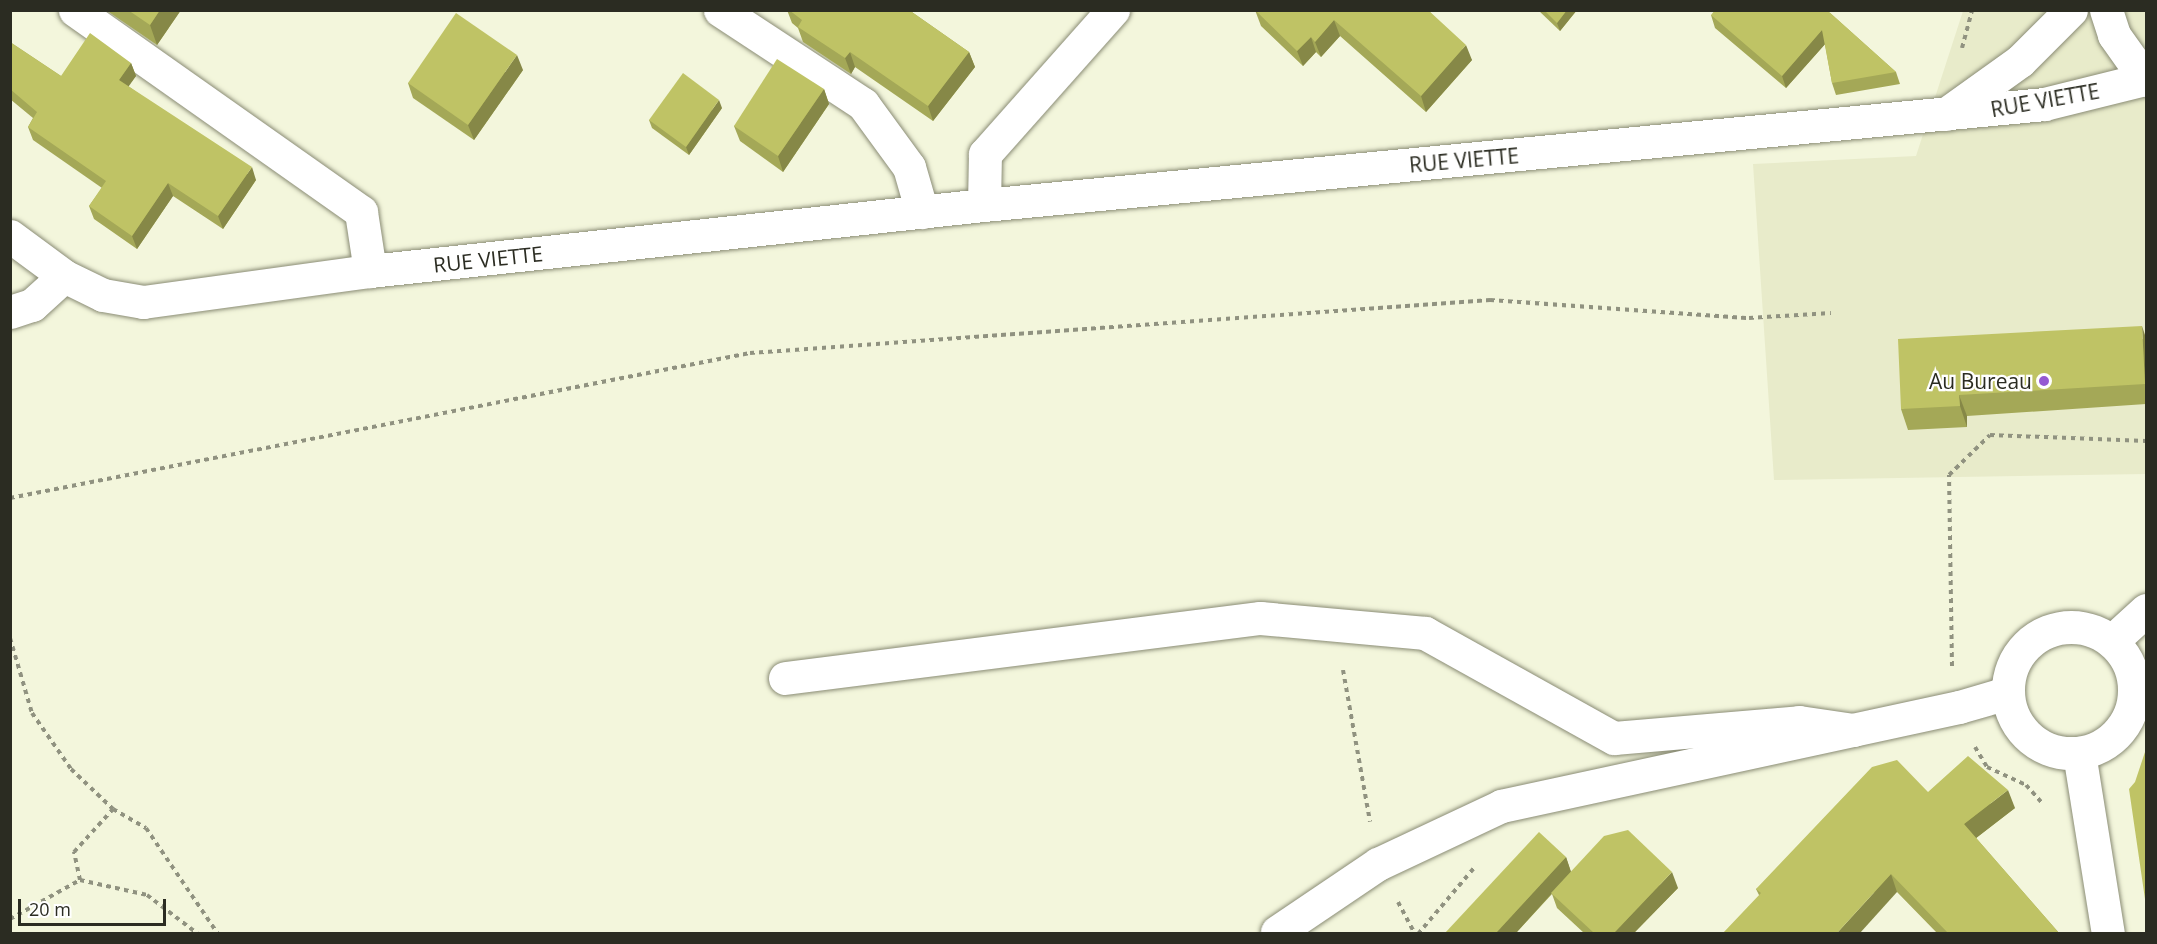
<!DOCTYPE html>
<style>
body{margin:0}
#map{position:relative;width:2157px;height:944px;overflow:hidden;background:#f3f6dc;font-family:"Open Sans",sans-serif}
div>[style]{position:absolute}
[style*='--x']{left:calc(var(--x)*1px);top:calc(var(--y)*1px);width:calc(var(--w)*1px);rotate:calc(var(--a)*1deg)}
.built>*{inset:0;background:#e8ebca}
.path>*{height:4px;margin-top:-2px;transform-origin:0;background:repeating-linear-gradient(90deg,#909280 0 4.5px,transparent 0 9px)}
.roads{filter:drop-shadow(0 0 2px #8a8c75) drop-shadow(0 0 2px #8a8c75)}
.minor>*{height:33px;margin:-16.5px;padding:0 16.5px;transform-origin:16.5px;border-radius:16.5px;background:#fff}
.minor>.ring{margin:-16.5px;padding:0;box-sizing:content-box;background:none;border:33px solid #fff;border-radius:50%}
.wall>*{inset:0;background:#a4a857}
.shaded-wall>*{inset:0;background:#868847}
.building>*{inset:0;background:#bfc365}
.dots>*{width:16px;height:16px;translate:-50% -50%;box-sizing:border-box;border:3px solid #fff;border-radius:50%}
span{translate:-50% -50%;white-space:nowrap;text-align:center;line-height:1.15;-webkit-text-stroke:4.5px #fff;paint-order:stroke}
.street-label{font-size:21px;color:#2b2c22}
.poi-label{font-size:21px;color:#2b2c22}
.right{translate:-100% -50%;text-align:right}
.frame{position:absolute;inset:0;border:12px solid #2b2c22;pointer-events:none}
.scale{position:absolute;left:18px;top:899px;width:148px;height:27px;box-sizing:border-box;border:3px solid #2b2c22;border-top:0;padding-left:8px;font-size:18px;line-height:21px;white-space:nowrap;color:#2b2c22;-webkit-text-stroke:4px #fff;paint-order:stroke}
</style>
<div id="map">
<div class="built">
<div style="clip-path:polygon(1963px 11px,2146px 11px,2146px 474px,1774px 480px,1753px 164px,1916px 156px)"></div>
</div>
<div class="path">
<div style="--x:1962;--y:48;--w:39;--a:-75"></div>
<div style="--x:10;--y:498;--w:754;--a:-11.09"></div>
<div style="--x:750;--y:353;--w:742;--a:-4.1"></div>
<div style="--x:1490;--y:300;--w:260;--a:4"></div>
<div style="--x:1749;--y:318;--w:82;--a:-3.5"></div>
<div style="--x:10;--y:638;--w:78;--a:73.7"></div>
<div style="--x:32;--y:713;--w:68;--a:55.1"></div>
<div style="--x:71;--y:769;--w:58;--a:43.6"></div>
<div style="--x:113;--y:809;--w:38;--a:30"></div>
<div style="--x:146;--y:828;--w:128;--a:55.8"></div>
<div style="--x:1952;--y:666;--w:191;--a:-90.9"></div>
<div style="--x:1949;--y:475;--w:57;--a:-44.3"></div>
<div style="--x:1990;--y:435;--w:156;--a:2.2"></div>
<div style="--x:1343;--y:670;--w:154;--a:79.9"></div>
<div style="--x:1975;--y:747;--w:23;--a:59"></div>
<div style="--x:1987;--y:767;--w:43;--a:24.8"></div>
<div style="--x:2026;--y:785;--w:25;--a:48"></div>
<div style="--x:80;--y:880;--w:69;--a:12.6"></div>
<div style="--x:147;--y:895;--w:64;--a:37.4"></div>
<div style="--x:1398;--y:902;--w:36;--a:62"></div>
<div style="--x:10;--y:919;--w:80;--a:-29.1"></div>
<div style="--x:80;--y:880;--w:29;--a:-102"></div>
<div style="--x:74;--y:852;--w:58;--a:-47.8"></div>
<div style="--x:1418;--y:934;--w:87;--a:-49.7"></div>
</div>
<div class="roads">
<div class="minor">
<div style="--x:75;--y:10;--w:350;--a:35.2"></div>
<div style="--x:361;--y:212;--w:60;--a:81.3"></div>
<div style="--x:720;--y:10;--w:171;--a:33.3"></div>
<div style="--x:863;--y:104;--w:78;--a:53.9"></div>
<div style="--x:909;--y:167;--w:47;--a:73.9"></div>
<div style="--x:2106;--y:10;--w:26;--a:72"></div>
<div style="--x:2114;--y:35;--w:55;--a:54.6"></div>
<div style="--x:1946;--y:114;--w:91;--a:-35.6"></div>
<div style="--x:2020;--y:61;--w:72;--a:-45"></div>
<div style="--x:984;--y:205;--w:51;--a:-88.9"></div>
<div style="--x:985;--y:154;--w:193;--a:-48.4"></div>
<div style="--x:10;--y:236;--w:67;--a:36.5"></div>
<div style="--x:64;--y:276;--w:43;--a:26"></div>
<div style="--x:103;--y:295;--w:41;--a:9.9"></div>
<div style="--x:143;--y:302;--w:229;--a:-7.8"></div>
<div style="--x:370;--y:271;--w:618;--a:-6.14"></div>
<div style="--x:984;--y:205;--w:1065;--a:-5.44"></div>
<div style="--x:2044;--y:104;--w:104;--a:-13.9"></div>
<div style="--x:10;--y:312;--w:23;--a:-18"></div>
<div style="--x:32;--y:305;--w:43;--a:-42.2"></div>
<div class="ring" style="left:2008px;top:627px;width:93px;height:93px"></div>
<div style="--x:2112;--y:641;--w:46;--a:-42.4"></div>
<div style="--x:785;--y:678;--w:479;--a:-7.2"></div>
<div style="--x:1260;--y:618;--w:166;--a:5.2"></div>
<div style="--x:1425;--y:633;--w:216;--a:29.1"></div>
<div style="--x:1614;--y:738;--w:186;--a:-4.9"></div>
<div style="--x:1799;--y:722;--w:55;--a:8.4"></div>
<div style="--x:2079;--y:753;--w:183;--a:80.9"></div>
<div style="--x:1277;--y:932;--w:122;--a:-34"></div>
<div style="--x:1378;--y:864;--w:136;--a:-25.2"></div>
<div style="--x:1501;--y:806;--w:469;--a:-12.2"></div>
<div style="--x:1959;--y:707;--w:50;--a:-16.3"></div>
</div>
</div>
<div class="wall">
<div style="clip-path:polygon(106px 10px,181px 10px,157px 45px)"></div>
<div style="clip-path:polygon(787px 10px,909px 10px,969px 52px,975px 67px,933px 121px,855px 67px,851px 74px,803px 42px,798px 28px,792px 23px)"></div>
<div style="clip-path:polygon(1255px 10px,1428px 10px,1472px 60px,1426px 112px,1340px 36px,1321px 57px,1316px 52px,1303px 66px,1261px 26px)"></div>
<div style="clip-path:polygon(1538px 10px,1577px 10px,1560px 31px)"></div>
<div style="clip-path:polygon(1830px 13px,1896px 72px,1900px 84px,1836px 95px,1832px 83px,1825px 44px,1786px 88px,1715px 28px,1711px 15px)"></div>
<div style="clip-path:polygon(10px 42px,61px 76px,131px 63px,136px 76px,128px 86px,256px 180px,223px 229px,173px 196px,137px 249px,94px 219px,89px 206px,102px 188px,33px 140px,28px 127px,33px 118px,10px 99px)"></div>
<div style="clip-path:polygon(523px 70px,474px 140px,413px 98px,408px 83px)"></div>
<div style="clip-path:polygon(824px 89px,829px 104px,783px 172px,740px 141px,734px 126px)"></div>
<div style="clip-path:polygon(722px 108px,689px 155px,652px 128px,649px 120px)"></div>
<div style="clip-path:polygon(2146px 338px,2146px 404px,1967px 416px,1967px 427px,1908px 430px,1901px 409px)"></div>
<div style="clip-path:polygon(1928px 792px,2015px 808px,1976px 838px,2059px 933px,1937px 933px,1897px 892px,1759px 895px,1756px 889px)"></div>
<div style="clip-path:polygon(1566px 857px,1571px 872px,1678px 888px,1634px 933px,1584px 933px,1557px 908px,1552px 894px,1516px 933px,1445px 933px)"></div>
</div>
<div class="shaded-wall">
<div style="clip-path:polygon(160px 10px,181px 10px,157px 45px,150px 25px)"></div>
<div style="clip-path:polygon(1567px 10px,1577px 10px,1560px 31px,1557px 23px)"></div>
<div style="clip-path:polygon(1334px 20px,1340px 36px,1321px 57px,1315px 42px)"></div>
<div style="clip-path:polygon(1822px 30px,1827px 42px,1786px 88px,1782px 76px)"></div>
<div style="clip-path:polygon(1311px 37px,1316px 52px,1303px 66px,1297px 51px)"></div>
<div style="clip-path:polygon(1466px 45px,1472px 60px,1426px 112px,1421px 96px)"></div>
<div style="clip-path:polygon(850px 52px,855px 67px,851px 74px,845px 58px)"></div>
<div style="clip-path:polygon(969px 52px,975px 67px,933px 121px,928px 106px)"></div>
<div style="clip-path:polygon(517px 55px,523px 70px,474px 140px,468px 125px)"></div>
<div style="clip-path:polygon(131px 63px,136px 76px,124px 93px,119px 80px)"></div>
<div style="clip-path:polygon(824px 89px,829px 104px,783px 172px,778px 156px)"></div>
<div style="clip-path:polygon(719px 100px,722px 108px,689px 155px,686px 147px)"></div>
<div style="clip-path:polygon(252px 167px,256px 180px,223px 229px,218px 216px)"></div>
<div style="clip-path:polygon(168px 183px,173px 196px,137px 249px,132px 236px)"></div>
<div style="clip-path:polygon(2142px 326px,2146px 338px,2146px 387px,2145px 384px)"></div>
<div style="clip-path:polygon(1959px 395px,1967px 416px,1967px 427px,1960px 406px)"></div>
<div style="clip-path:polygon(2008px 790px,2015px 808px,1971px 842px,1964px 824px)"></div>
<div style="clip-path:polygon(1566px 857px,1571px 872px,1516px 933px,1496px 933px)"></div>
<div style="clip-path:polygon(1672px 872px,1678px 888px,1634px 933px,1614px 933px)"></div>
<div style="clip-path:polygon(1891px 874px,1897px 892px,1860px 933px,1837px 933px)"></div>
</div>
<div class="building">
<div style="clip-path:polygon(128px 10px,160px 10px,150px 25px)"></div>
<div style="clip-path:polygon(789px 10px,909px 10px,969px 52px,928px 106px,850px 52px,845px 58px,798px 27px,802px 20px)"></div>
<div style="clip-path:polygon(1255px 10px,1428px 10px,1466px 45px,1421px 96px,1334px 20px,1315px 42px,1311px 37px,1297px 51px)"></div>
<div style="clip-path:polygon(1544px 10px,1567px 10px,1557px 23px)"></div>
<div style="clip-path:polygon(1715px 10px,1827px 10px,1896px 72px,1832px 83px,1822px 30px,1782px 76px,1711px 15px)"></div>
<div style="clip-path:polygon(456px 13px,517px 55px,468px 125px,408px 83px)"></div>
<div style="clip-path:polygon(90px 33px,131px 63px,119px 80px,252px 167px,218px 216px,168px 183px,132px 236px,89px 206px,106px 181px,28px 127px,37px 112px,10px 89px,10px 42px,61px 76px)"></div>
<div style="clip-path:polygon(777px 59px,824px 89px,778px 156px,734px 126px)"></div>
<div style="clip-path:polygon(683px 73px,719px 100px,686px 147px,649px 120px)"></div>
<div style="clip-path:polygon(2142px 326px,2145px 384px,1959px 395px,1960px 406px,1901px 409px,1898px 339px)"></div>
<div style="clip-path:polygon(2146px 749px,2146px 906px,2129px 789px,2135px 782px)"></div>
<div style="clip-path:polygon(1968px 756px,2008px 790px,1964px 824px,2059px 933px,1948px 933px,1891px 874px,1837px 933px,1723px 933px,1761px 893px,1756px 889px,1872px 767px,1897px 760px,1928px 792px)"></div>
<div style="clip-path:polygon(1628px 830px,1672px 872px,1614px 933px,1594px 933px,1551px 893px,1604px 836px)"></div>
<div style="clip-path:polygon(1539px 832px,1566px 857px,1496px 933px,1445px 933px)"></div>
</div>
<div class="dots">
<div style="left:2044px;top:381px;background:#955ad2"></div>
</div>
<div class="street-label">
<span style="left:2045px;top:100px;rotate:-10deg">RUE VIETTE</span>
<span style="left:1464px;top:160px;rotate:-5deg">RUE VIETTE</span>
<span style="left:488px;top:259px;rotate:-6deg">RUE VIETTE</span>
</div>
<div class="poi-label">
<span class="right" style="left:2032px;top:381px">Au Bureau</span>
</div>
<div class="frame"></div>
<div class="scale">20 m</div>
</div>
